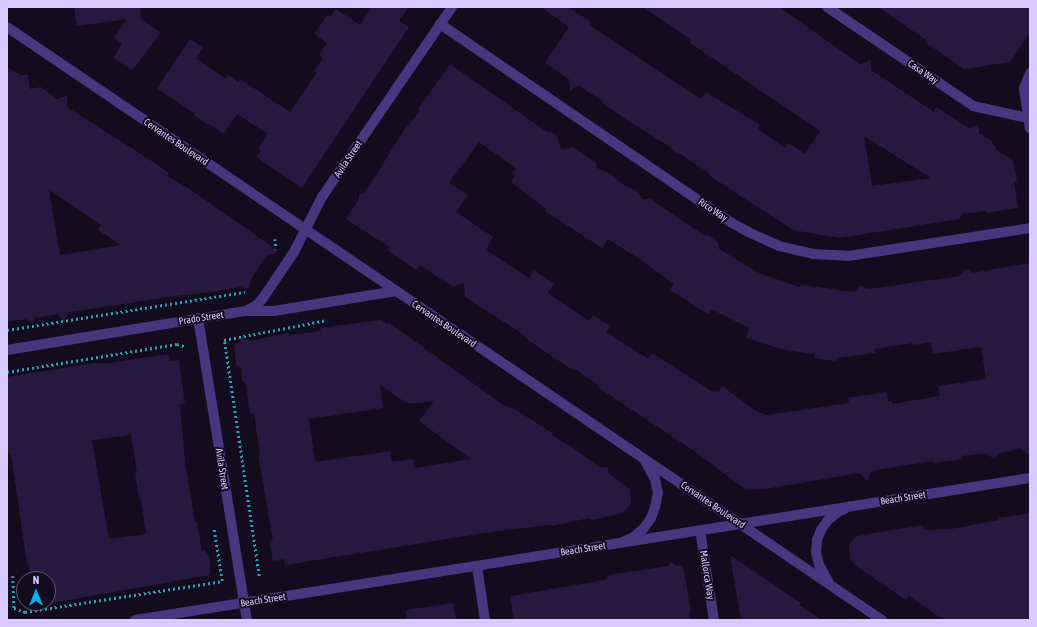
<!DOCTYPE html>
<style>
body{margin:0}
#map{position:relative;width:1037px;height:627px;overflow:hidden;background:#130c1f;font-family:"Asap Condensed",sans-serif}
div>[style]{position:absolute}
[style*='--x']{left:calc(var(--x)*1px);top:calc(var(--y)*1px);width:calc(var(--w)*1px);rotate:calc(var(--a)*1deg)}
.building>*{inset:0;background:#271840}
.path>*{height:2.5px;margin-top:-1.25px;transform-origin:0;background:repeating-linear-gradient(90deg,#2ca2b1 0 2px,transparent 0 5px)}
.minor>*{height:10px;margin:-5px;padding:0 5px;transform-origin:5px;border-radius:5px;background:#46377f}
.tertiary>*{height:10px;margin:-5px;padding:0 5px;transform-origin:5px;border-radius:5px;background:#46377f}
span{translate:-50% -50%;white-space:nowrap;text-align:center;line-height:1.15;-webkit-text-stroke:4px #130c1f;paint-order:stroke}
.street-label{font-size:10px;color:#d9caff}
.frame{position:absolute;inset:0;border:8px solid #d9caff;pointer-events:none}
.north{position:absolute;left:16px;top:571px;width:40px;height:40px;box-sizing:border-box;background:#130c1f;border:1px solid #625879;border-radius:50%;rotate:0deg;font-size:11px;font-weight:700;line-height:16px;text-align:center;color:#d9caff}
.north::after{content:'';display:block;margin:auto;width:14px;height:18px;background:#00b2f5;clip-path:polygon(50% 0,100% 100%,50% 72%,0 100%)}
</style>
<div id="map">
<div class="building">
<div style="clip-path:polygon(74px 7px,140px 7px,141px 17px,139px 17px,161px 33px,132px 70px,113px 58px,122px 44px,114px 38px,127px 19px,77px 26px)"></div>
<div style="clip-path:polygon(372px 7px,409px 7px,399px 21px,409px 27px,302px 188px,256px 157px,261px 151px,258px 149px,268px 134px,237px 114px,224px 134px,209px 124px,208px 125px,194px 115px,195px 114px,157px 88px,190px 39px,203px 48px,196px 58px,226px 79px,228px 75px,238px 82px,240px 79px,290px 112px,317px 72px,314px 71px,323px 58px,319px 55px,327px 43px,314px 34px,327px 15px,330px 17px,336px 9px,360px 25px)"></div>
<div style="clip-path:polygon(evenodd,541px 7px,568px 7px,591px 22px,589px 25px,701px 99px,706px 92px,760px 125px,758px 129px,785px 148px,788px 143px,805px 154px,820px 131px,689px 42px,691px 40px,643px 7px,779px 7px,860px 64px,871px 60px,871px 70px,934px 112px,936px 107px,969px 128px,979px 124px,979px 133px,992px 141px,992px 144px,996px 147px,995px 149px,1013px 160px,1017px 181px,1014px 182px,1018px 208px,986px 213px,986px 211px,962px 214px,959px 219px,839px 238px,793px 230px,710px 176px,709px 173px,680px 154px,677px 154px,670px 147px,627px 120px,605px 105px,601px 100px,578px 85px,570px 91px,569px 79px,545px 63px,569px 27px,541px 7px,864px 136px,931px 178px,872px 186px,864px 136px)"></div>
<div style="clip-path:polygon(878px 7px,1030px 7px,1030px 33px,1010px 62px,964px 69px,925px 42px,926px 40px)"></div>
<div style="clip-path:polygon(evenodd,450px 64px,547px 132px,552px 132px,557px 136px,561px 150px,573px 147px,596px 163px,597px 168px,610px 173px,622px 184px,637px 191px,643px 199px,650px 199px,705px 236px,707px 235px,718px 242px,719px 249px,759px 273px,799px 287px,802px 285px,855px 292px,860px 285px,868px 289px,960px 276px,966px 268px,972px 273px,1030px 263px,1030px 455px,1020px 449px,998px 453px,994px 459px,986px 453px,962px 456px,963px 459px,934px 463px,932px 461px,872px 471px,867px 481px,860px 473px,765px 489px,746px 490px,697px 453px,599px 388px,600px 386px,573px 368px,571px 369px,525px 338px,523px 334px,465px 297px,464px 282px,453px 287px,420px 265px,416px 270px,387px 250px,389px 247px,346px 219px,359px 199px,359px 194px,363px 194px,376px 175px,404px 130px,419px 112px,419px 108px,450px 64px,479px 142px,516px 168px,512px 174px,515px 176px,511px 182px,546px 209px,545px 211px,602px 248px,608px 239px,638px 258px,674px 284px,670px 290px,708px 314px,711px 309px,749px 328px,746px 338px,785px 350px,815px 354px,814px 358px,836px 361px,837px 358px,875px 353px,875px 349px,913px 343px,913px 345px,931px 342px,933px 354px,981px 347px,986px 379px,938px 386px,940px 396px,892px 404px,892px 401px,888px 401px,886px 392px,848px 398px,849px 403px,766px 415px,756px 411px,722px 386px,718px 393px,714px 391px,713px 392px,652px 353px,648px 359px,606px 332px,610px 326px,593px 315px,589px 321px,548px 293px,554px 284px,534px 270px,529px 278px,486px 250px,493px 237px,456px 212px,468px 195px,449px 183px,479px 142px)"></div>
<div style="clip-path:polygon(evenodd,7px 67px,20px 75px,28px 75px,30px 89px,41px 87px,57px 99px,67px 96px,67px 107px,147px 158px,169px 173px,167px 176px,194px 192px,278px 251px,266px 256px,251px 279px,249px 289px,240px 287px,221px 290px,220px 291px,175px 296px,78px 311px,68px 312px,63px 323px,58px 314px,35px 318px,32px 324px,26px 319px,7px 322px,7px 67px,49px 190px,101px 225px,98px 230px,121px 245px,60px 255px,49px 190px)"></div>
<div style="clip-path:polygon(evenodd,381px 320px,387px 324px,388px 322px,502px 404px,512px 409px,513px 408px,552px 433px,552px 435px,567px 445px,569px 445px,599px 467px,608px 467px,608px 473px,630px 489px,631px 504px,623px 513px,593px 520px,589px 518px,553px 526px,549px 525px,497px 531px,285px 565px,284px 559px,273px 561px,269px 541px,273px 540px,258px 455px,260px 455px,255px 421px,254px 414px,250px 412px,249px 407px,246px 384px,242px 381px,241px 367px,236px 365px,234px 344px,239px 343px,242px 337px,250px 341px,288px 333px,290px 335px,321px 331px,320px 328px,381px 320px,380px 385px,408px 404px,434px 401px,419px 421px,471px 459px,414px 468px,413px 459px,392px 462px,390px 451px,315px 462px,309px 419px,383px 408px,380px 385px)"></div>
<div style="clip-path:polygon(evenodd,169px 354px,170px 361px,179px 360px,185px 404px,180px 405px,185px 462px,195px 522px,197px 522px,202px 551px,205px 550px,210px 559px,210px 575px,51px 603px,46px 609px,41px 604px,35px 605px,35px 603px,48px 603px,48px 579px,31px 579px,29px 565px,27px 564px,11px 454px,7px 451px,7px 377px,94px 363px,109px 363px,169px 354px,131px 435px,137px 473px,135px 473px,139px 499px,141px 499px,146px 534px,109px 539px,92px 440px,131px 435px)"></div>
<div style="clip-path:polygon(1030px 513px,1030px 620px,944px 620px,909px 596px,906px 600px,856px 566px,850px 559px,849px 544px,857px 536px,923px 525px,924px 530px,951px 529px,999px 520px,999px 518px)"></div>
<div style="clip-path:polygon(730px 555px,801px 603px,799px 605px,822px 620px,741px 620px)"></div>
<div style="clip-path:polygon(671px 562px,677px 566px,682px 565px,683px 571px,684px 571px,691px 612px,689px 613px,690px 620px,514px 620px,510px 596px,605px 580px,609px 575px,668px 566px)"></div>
<div style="clip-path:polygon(453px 603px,456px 620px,407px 620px,406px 610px)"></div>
</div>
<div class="path">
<div style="--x:275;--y:239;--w:10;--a:84"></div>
<div style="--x:7;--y:330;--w:241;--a:-9.1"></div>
<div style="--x:7;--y:372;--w:172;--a:-9.4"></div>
<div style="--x:177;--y:344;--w:9;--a:18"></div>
<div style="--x:13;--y:576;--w:32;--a:88"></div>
<div style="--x:14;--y:608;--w:12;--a:20"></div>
<div style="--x:25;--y:612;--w:199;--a:-8.9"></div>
<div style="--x:222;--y:581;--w:52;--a:-98.9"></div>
<div style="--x:259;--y:576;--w:239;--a:-98.4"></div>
<div style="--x:224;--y:340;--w:105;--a:-11"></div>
</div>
<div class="minor">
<div style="--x:827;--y:7;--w:176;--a:34.1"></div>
<div style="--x:973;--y:106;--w:56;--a:12.3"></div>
<div style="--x:440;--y:24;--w:353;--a:34.3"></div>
<div style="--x:732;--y:223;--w:18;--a:29"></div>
<div style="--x:748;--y:232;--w:34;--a:24"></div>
<div style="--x:779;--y:246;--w:35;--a:13"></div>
<div style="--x:813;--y:254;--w:35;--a:3"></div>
<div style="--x:848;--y:256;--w:184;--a:-8.7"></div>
<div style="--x:1030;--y:73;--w:17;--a:111"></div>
<div style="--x:1024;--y:89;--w:40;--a:81.5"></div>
<div style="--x:246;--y:311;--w:14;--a:-30"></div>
<div style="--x:258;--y:304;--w:8;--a:-50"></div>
<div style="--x:263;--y:298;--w:55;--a:-56"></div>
<div style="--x:294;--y:252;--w:62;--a:-63"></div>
<div style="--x:322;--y:197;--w:230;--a:-55.6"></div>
<div style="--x:198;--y:318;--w:306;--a:80.8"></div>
<div style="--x:7;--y:350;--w:242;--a:-9.3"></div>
<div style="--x:246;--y:311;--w:28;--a:0"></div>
<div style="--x:274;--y:311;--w:124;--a:-9.3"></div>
<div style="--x:700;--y:530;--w:91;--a:81.2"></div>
<div style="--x:477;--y:566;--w:55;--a:81.6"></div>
<div style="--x:135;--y:620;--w:906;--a:-9.02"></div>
</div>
<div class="tertiary">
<div style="--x:7;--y:27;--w:1057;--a:34.13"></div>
<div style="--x:620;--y:543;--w:15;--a:-23"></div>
<div style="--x:634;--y:537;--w:13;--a:-42"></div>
<div style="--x:644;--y:528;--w:12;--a:-55"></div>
<div style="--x:651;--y:518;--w:12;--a:-70"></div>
<div style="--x:655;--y:507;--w:14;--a:-78"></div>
<div style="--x:658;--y:493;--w:14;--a:-102"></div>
<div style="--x:655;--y:479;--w:21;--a:-119"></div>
<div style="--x:828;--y:581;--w:18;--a:-119"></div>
<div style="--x:819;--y:565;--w:13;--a:-103"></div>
<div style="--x:816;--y:552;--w:12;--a:-85"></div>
<div style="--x:817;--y:540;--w:11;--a:-68"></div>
<div style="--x:821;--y:530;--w:12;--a:-55"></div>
<div style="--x:828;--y:520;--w:13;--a:-39"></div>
<div style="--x:838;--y:512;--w:13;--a:-27"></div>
</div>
<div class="street-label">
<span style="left:923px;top:72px;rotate:34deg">Casa Way</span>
<span style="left:176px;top:142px;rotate:34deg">Cervantes Boulevard</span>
<span style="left:348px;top:159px;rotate:-56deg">Avila Street</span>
<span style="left:713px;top:210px;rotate:34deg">Rico Way</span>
<span style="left:201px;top:318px;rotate:-9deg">Prado Street</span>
<span style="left:444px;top:324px;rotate:34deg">Cervantes Boulevard</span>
<span style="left:222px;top:469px;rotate:81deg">Avila Street</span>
<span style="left:903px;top:498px;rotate:-9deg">Beach Street</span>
<span style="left:713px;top:505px;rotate:34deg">Cervantes Boulevard</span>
<span style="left:583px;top:549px;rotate:-9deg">Beach Street</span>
<span style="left:707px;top:575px;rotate:81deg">Mallorca Way</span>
<span style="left:263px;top:600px;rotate:-9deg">Beach Street</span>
</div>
<div class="frame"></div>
<div class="north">N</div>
</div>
